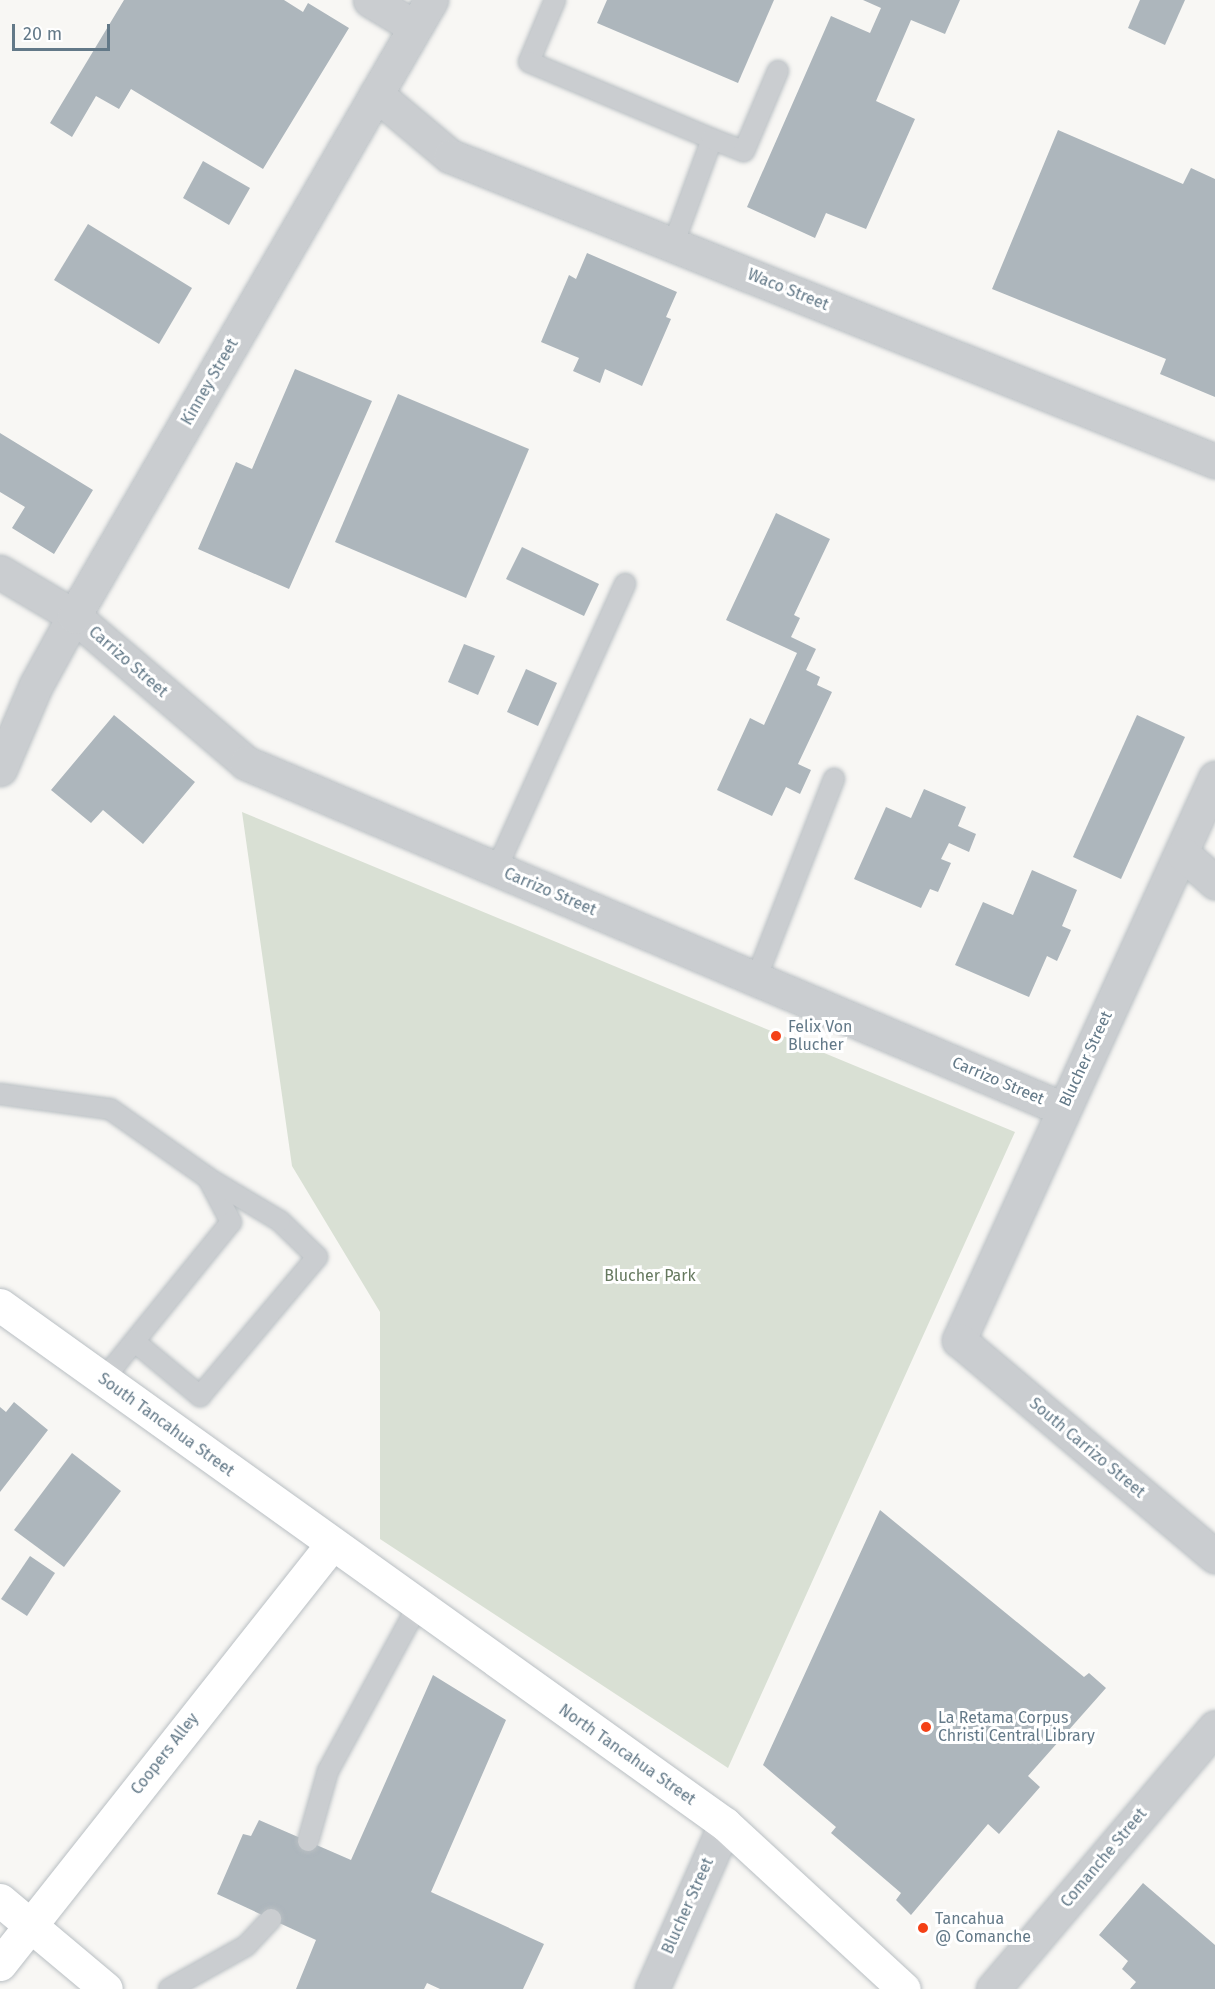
<!DOCTYPE html>
<style>
body{margin:0}
#map{position:relative;width:1215px;height:1989px;overflow:hidden;background:#f8f7f4;font-family:"Fira Sans",sans-serif}
div>[style]{position:absolute}
[style*='--x']{left:calc(var(--x)*1px);top:calc(var(--y)*1px);width:calc(var(--w)*1px);rotate:calc(var(--a)*1deg)}
.green>*{inset:0;background:#d9e0d4}
.building>*{inset:0;background:#adb6bc}
.roads{filter:drop-shadow(0 0 2px #b9bfc3) drop-shadow(0 0 2px #b9bfc3)}
.lane>*{height:20px;margin:-10px;padding:0 10px;transform-origin:10px;border-radius:10px;background:#cacdd0}
.street>*{height:33px;margin:-16.5px;padding:0 16.5px;transform-origin:16.5px;border-radius:16.5px;background:#cacdd0}
.secondary>*{height:33px;margin:-16.5px;padding:0 16.5px;transform-origin:16.5px;border-radius:16.5px;background:#fff}
.dots>*{width:16px;height:16px;translate:-50% -50%;box-sizing:border-box;border:3px solid #fff;border-radius:50%}
span{translate:-50% -50%;white-space:nowrap;text-align:center;line-height:1.15;-webkit-text-stroke:6px #fff;paint-order:stroke}
.street-label{font-size:16px;color:#637988}
.poi-label{font-size:16px;color:#637988}
.left{translate:0 -50%;text-align:left}
.park-label{font-size:16px;color:#66795f}
.scale{position:absolute;left:12px;top:24px;width:98px;height:27px;box-sizing:border-box;border:3px solid #637988;border-top:0;padding-left:8px;font-size:18px;line-height:21px;white-space:nowrap;color:#637988;-webkit-text-stroke:4px #fff;paint-order:stroke}
</style>
<div id="map">
<div class="green">
<div style="clip-path:polygon(242px 812px,1015px 1132px,728px 1768px,380px 1539px,380px 1312px,292px 1166px)"></div>
</div>
<div class="building">
<div style="clip-path:polygon(124px 0,284px 0,303px 12px,308px 3px,349px 28px,263px 169px,131px 89px,119px 109px,96px 96px,72px 137px,50px 123px)"></div>
<div style="clip-path:polygon(607px 0,774px 0,738px 83px,597px 23px)"></div>
<div style="clip-path:polygon(863px 0,960px 0,945px 34px,911px 20px,876px 101px,915px 119px,866px 229px,826px 213px,815px 238px,747px 207px,831px 16px,870px 33px,881px 8px)"></div>
<div style="clip-path:polygon(1140px 0,1185px 0,1165px 45px,1128px 28px)"></div>
<div style="clip-path:polygon(1058px 130px,1183px 184px,1191px 168px,1215px 179px,1215px 397px,1160px 374px,1166px 359px,992px 289px)"></div>
<div style="clip-path:polygon(203px 161px,250px 188px,229px 225px,183px 198px)"></div>
<div style="clip-path:polygon(88px 224px,192px 288px,159px 344px,54px 280px)"></div>
<div style="clip-path:polygon(587px 253px,677px 292px,666px 317px,671px 319px,642px 386px,605px 369px,600px 383px,573px 371px,579px 358px,541px 342px,569px 275px,576px 279px)"></div>
<div style="clip-path:polygon(295px 369px,372px 401px,289px 589px,198px 549px,236px 462px,252px 469px)"></div>
<div style="clip-path:polygon(398px 394px,529px 449px,466px 598px,335px 542px)"></div>
<div style="clip-path:polygon(0 433px,93px 490px,54px 554px,12px 528px,25px 507px,0 492px)"></div>
<div style="clip-path:polygon(776px 513px,830px 539px,794px 615px,800px 618px,791px 637px,816px 649px,806px 670px,820px 677px,817px 685px,832px 692px,798px 764px,811px 770px,800px 794px,786px 787px,772px 816px,717px 790px,750px 718px,764px 725px,797px 653px,726px 620px)"></div>
<div style="clip-path:polygon(522px 547px,599px 584px,584px 616px,506px 579px)"></div>
<div style="clip-path:polygon(464px 644px,495px 656px,478px 695px,448px 682px)"></div>
<div style="clip-path:polygon(526px 669px,557px 683px,538px 726px,507px 712px)"></div>
<div style="clip-path:polygon(114px 715px,195px 782px,143px 844px,103px 810px,91px 823px,51px 790px)"></div>
<div style="clip-path:polygon(1137px 715px,1185px 737px,1121px 879px,1073px 857px)"></div>
<div style="clip-path:polygon(924px 789px,966px 807px,958px 826px,976px 834px,969px 852px,949px 843px,941px 859px,951px 863px,938px 892px,930px 889px,921px 908px,854px 879px,886px 807px,911px 818px)"></div>
<div style="clip-path:polygon(1032px 870px,1077px 890px,1062px 926px,1071px 930px,1057px 961px,1047px 956px,1029px 997px,955px 965px,983px 902px,1013px 915px)"></div>
<div style="clip-path:polygon(14px 1402px,48px 1430px,0 1492px,0 1407px,6px 1412px)"></div>
<div style="clip-path:polygon(72px 1453px,121px 1491px,64px 1567px,14px 1530px)"></div>
<div style="clip-path:polygon(880px 1510px,1084px 1677px,1089px 1673px,1106px 1688px,1028px 1776px,1040px 1787px,999px 1834px,988px 1824px,911px 1915px,896px 1900px,901px 1893px,831px 1833px,836px 1827px,763px 1765px)"></div>
<div style="clip-path:polygon(30px 1556px,55px 1573px,27px 1616px,1px 1599px)"></div>
<div style="clip-path:polygon(433px 1675px,506px 1720px,431px 1892px,544px 1944px,523px 1989px,440px 1989px,427px 1983px,424px 1989px,296px 1989px,316px 1940px,217px 1894px,243px 1834px,251px 1836px,259px 1820px,351px 1860px)"></div>
<div style="clip-path:polygon(1143px 1883px,1215px 1945px,1215px 1989px,1130px 1989px,1136px 1982px,1122px 1969px,1128px 1961px,1099px 1935px)"></div>
</div>
<div class="roads">
<div class="lane">
<div style="--x:555;--y:0;--w:67;--a:112.8"></div>
<div style="--x:529;--y:62;--w:199;--a:22.8"></div>
<div style="--x:712;--y:139;--w:113;--a:110.2"></div>
<div style="--x:712;--y:139;--w:34;--a:21"></div>
<div style="--x:744;--y:151;--w:87;--a:-67"></div>
<div style="--x:496;--y:870;--w:314;--a:-65.7"></div>
<div style="--x:756;--y:979;--w:215;--a:-68.7"></div>
<div style="--x:0;--y:1094;--w:111;--a:7.8"></div>
<div style="--x:110;--y:1109;--w:120;--a:35.1"></div>
<div style="--x:208;--y:1178;--w:50;--a:62.4"></div>
<div style="--x:231;--y:1222;--w:203;--a:129"></div>
<div style="--x:135;--y:1342;--w:85;--a:39.7"></div>
<div style="--x:200;--y:1396;--w:182;--a:-49.9"></div>
<div style="--x:317;--y:1257;--w:52;--a:-135.8"></div>
<div style="--x:280;--y:1221;--w:84;--a:-149.2"></div>
<div style="--x:308;--y:1841;--w:73;--a:-74.1"></div>
<div style="--x:328;--y:1771;--w:189;--a:-61.5"></div>
<div style="--x:169;--y:1989;--w:88;--a:-29.2"></div>
<div style="--x:246;--y:1946;--w:37;--a:-47"></div>
</div>
<div class="street">
<div style="--x:370;--y:0;--w:52;--a:31"></div>
<div style="--x:376;--y:94;--w:97;--a:40"></div>
<div style="--x:450;--y:156;--w:824;--a:21.74"></div>
<div style="--x:0;--y:572;--w:86;--a:30.7"></div>
<div style="--x:74;--y:616;--w:226;--a:40.5"></div>
<div style="--x:246;--y:763;--w:887;--a:22.95"></div>
<div style="--x:0;--y:769;--w:91;--a:-66.8"></div>
<div style="--x:36;--y:685;--w:79;--a:-61.2"></div>
<div style="--x:74;--y:616;--w:712;--a:-59.91"></div>
<div style="--x:1215;--y:778;--w:618;--a:114.49"></div>
<div style="--x:959;--y:1340;--w:335;--a:40.2"></div>
<div style="--x:1183;--y:854;--w:43;--a:41.2"></div>
<div style="--x:652;--y:1989;--w:180;--a:-66.1"></div>
<div style="--x:993;--y:1989;--w:343;--a:-49.7"></div>
</div>
<div class="secondary">
<div style="--x:0;--y:1305;--w:892;--a:35.6"></div>
<div style="--x:725;--y:1824;--w:243;--a:42.7"></div>
<div style="--x:0;--y:1900;--w:138;--a:40"></div>
<div style="--x:0;--y:1964;--w:535;--a:-51.67"></div>
</div>
</div>
<div class="dots">
<div style="left:776px;top:1036px;background:#f44117"></div>
<div style="left:926px;top:1727px;background:#f44117"></div>
<div style="left:923px;top:1928px;background:#f44117"></div>
</div>
<div class="street-label">
<span style="left:788px;top:290px;rotate:22deg">Waco Street</span>
<span style="left:210px;top:382px;rotate:-60deg">Kinney Street</span>
<span style="left:128px;top:662px;rotate:41deg">Carrizo Street</span>
<span style="left:550px;top:892px;rotate:23deg">Carrizo Street</span>
<span style="left:1086px;top:1059px;rotate:-65deg">Blucher Street</span>
<span style="left:998px;top:1081px;rotate:23deg">Carrizo Street</span>
<span style="left:166px;top:1425px;rotate:36deg">South Tancahua Street</span>
<span style="left:1087px;top:1448px;rotate:40deg">South Carrizo Street</span>
<span style="left:165px;top:1754px;rotate:-52deg">Coopers Alley</span>
<span style="left:627px;top:1755px;rotate:35deg">North Tancahua Street</span>
<span style="left:1104px;top:1858px;rotate:-50deg">Comanche Street</span>
<span style="left:688px;top:1906px;rotate:-66deg">Blucher Street</span>
</div>
<div class="poi-label">
<span class="left" style="left:788px;top:1036px">Felix Von<br>Blucher</span>
<span class="left" style="left:938px;top:1727px">La Retama Corpus<br>Christi Central Library</span>
<span class="left" style="left:935px;top:1928px">Tancahua<br>@ Comanche</span>
</div>
<div class="park-label">
<span style="left:650px;top:1276px">Blucher Park</span>
</div>
<div class="scale">20 m</div>
</div>
